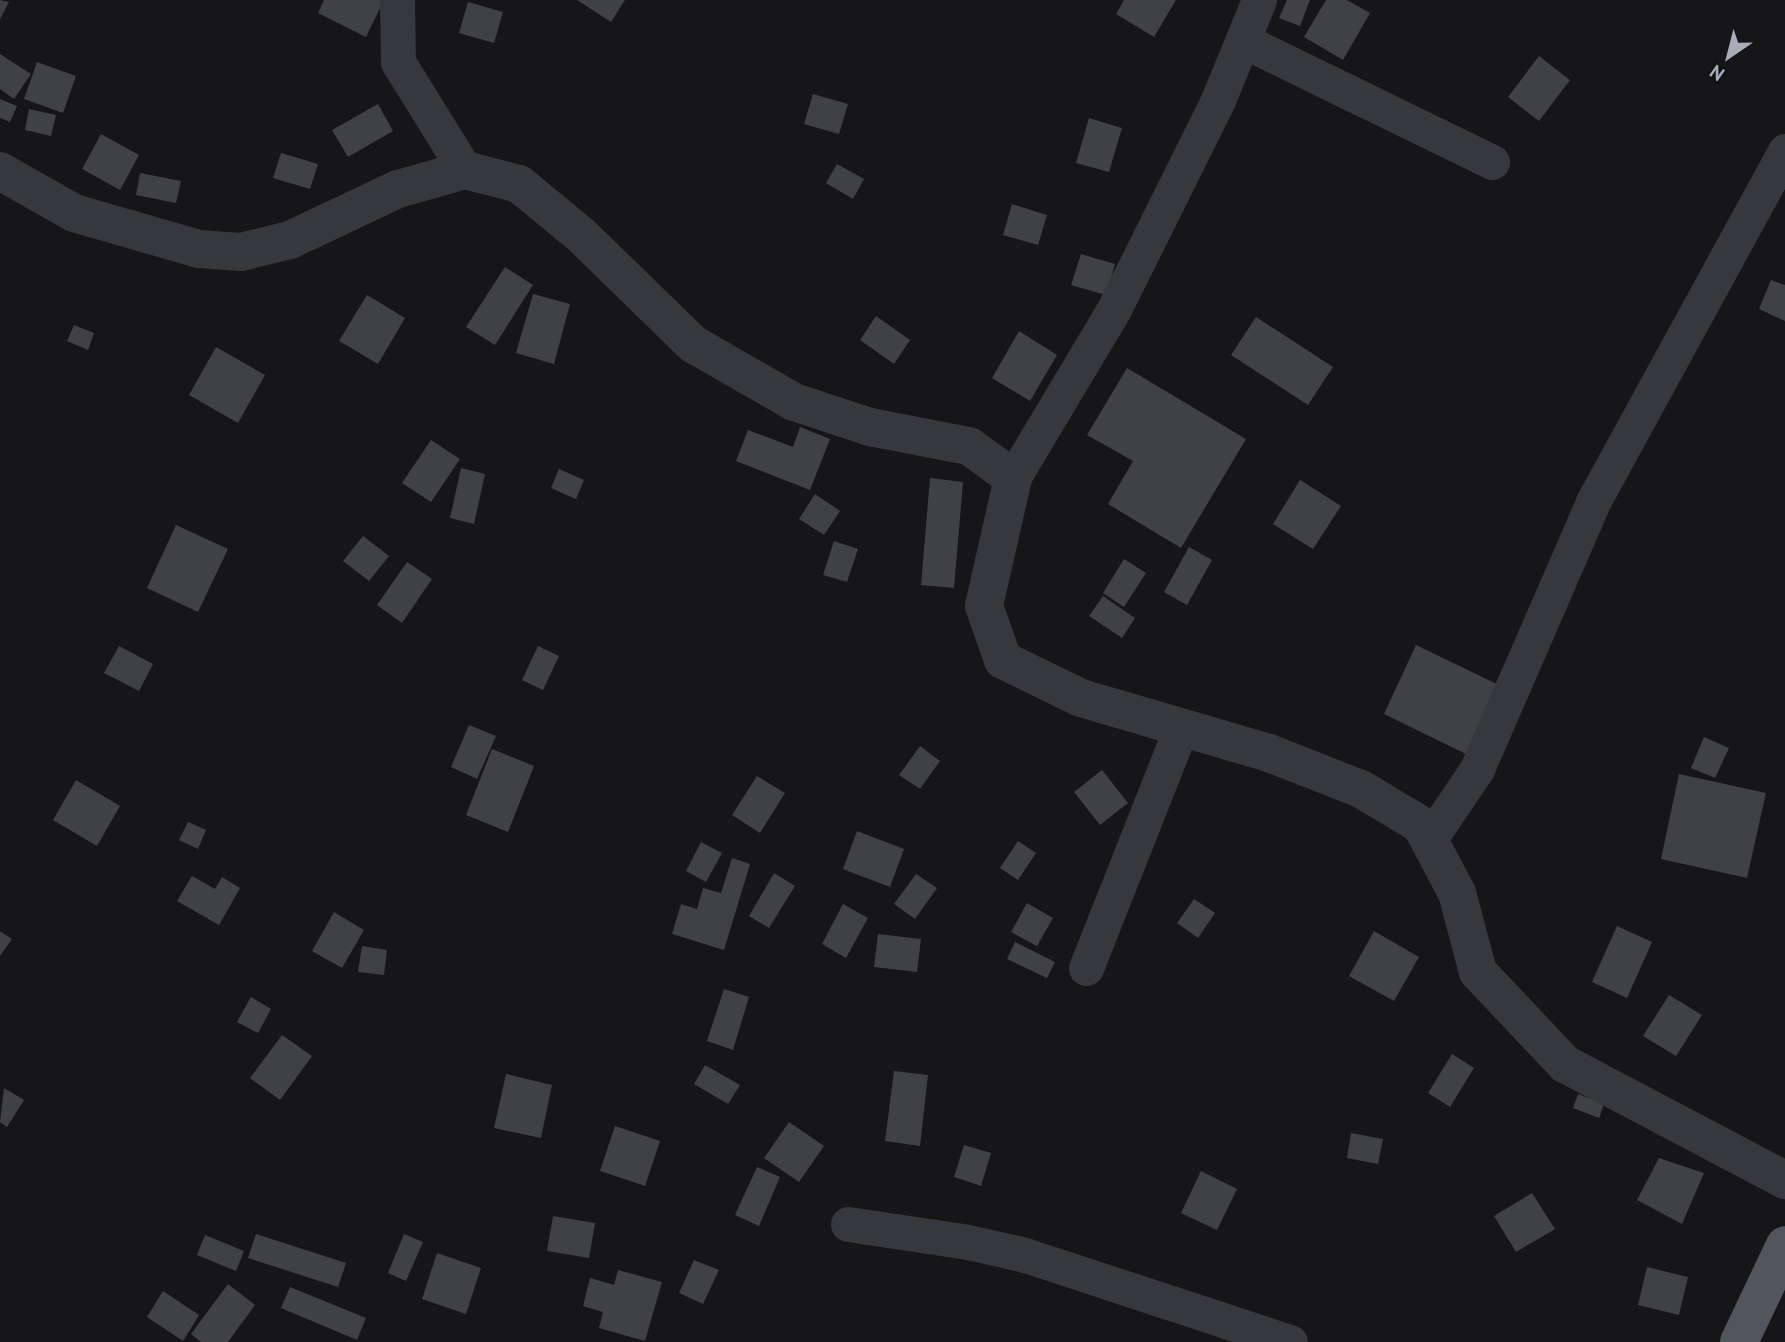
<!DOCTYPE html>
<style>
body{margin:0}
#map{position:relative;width:1785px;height:1342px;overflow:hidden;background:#161618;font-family:"PT Sans",sans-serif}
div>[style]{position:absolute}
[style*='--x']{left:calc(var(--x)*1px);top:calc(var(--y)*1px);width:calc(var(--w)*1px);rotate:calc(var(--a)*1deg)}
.building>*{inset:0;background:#404145}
.minor>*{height:35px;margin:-17.5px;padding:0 17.5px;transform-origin:17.5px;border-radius:17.5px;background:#37383d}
.tertiary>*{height:38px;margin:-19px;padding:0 19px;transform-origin:19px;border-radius:19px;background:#37383d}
.primary>*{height:38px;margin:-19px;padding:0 19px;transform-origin:19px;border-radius:19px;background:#53555c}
span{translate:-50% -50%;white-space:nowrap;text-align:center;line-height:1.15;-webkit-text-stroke:6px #111113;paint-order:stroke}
.north{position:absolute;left:1694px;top:21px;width:70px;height:70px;-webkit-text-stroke:5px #111113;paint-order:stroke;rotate:215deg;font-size:19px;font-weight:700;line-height:28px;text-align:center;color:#a8adb8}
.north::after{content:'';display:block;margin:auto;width:24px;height:32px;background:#a8adb8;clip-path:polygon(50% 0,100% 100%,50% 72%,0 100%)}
</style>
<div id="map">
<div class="building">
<div style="clip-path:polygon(0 0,9px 2px,0 19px)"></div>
<div style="clip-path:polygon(324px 0,384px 0,366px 37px,318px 13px)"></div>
<div style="clip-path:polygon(577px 0,625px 0,611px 22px)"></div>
<div style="clip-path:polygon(1124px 0,1176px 0,1154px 37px,1116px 14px)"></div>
<div style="clip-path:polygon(1287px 0,1310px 0,1300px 26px,1279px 18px)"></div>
<div style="clip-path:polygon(1326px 0,1347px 0,1370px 13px,1343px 60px,1304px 37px)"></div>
<div style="clip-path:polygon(468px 2px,503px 12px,494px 43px,459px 33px)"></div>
<div style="clip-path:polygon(0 54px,31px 74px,14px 99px,0 89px)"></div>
<div style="clip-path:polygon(1539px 56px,1570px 80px,1539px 121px,1508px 97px)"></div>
<div style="clip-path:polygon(37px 62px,76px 76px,63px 113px,24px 99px)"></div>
<div style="clip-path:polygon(813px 94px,848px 104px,839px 134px,804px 124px)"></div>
<div style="clip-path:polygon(0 99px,17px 106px,10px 122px,0 118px)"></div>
<div style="clip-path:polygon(378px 104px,393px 131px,348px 157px,332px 130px)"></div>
<div style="clip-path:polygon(29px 109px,56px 115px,51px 136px,25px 130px)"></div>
<div style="clip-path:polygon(1089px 118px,1122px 128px,1109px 172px,1076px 163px)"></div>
<div style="clip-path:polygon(101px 134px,139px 155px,120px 190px,82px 169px)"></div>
<div style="clip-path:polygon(281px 153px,318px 164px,310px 189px,273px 178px)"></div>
<div style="clip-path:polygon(837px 164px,864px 179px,853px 199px,826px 183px)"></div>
<div style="clip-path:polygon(140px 173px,181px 181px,176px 203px,136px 195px)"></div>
<div style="clip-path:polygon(1012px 204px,1047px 215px,1038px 245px,1003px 235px)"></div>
<div style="clip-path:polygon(1081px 254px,1115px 264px,1106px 295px,1071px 285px)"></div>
<div style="clip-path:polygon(505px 267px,533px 285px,495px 345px,466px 327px)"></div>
<div style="clip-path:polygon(1771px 280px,1785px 285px,1785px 321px,1759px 309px)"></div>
<div style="clip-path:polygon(533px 294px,570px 304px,554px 364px,516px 353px)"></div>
<div style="clip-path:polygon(367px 295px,405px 318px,378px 364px,339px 341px)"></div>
<div style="clip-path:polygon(876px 316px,910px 340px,894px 364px,860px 340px)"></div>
<div style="clip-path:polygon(1256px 317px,1333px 367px,1308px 405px,1231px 355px)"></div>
<div style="clip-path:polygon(74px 325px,94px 333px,88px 350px,67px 341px)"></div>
<div style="clip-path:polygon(1019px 331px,1057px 355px,1030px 401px,992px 378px)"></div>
<div style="clip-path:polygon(216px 347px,265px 375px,238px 423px,189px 395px)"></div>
<div style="clip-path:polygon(1127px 368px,1246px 439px,1181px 548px,1108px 504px,1133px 461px,1087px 435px)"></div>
<div style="clip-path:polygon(800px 427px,830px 439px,810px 490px,736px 461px,748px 430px,793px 447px)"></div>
<div style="clip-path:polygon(431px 440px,460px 459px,431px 502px,402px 483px)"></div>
<div style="clip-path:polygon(461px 468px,485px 474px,474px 524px,450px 518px)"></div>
<div style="clip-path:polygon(559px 469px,584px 480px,576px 499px,551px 488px)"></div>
<div style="clip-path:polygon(930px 478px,963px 482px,954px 588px,921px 585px)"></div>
<div style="clip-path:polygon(1300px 480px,1341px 506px,1313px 549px,1273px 524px)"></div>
<div style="clip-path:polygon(815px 494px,840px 511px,824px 535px,799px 519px)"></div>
<div style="clip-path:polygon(176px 525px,228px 549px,198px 612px,147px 588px)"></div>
<div style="clip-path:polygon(363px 536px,389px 556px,369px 581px,343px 561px)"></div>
<div style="clip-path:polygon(834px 541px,858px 549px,847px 582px,823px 575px)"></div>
<div style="clip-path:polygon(1189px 547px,1212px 560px,1187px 605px,1164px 592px)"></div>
<div style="clip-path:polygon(1124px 559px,1146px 573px,1124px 607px,1103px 593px)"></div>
<div style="clip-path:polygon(407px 562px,432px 579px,402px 623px,377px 605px)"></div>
<div style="clip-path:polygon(1103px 596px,1135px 618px,1122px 638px,1089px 616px)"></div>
<div style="clip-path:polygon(1416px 645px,1503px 687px,1470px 756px,1384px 714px)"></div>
<div style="clip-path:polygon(119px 646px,153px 664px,139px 691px,104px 673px)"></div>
<div style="clip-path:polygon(538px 646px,559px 656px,543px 690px,522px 680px)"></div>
<div style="clip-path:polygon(469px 725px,496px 736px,477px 779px,451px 767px)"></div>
<div style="clip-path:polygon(1704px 737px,1729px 748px,1715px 778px,1691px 768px)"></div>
<div style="clip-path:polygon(920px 746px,940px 761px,920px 789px,899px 775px)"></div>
<div style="clip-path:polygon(492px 749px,534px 766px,508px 832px,466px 815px)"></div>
<div style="clip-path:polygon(1102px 770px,1128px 803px,1100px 825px,1074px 792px)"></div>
<div style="clip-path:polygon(1679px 774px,1766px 793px,1747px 878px,1661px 859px)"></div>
<div style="clip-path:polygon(757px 776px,785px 793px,760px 833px,732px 815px)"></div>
<div style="clip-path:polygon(76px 780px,120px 806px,97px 846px,53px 820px)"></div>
<div style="clip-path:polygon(188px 822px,206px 830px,198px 849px,179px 840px)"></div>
<div style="clip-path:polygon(857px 831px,904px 849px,890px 887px,843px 869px)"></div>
<div style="clip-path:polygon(1018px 841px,1036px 853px,1018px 880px,1000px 868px)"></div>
<div style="clip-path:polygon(701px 842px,722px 853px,706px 882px,686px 871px)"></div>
<div style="clip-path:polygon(732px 858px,750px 864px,724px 950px,672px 934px,681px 904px,697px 909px,703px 888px,721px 893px)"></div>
<div style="clip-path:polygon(774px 873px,795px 886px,769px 928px,749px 916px)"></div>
<div style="clip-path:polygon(916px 874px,937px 888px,915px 919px,894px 904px)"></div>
<div style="clip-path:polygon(192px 876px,215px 889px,222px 877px,240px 888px,219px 925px,177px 901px)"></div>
<div style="clip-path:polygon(1194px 899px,1215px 913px,1198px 938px,1177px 923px)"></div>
<div style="clip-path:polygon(1027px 903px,1053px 918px,1037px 946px,1011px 932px)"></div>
<div style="clip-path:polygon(843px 904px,868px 918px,846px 958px,822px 944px)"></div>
<div style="clip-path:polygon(334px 912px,364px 930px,342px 968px,312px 951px)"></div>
<div style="clip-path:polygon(1617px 926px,1652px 942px,1627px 998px,1592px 982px)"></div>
<div style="clip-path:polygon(0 931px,12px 939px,0 956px)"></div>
<div style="clip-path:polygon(1374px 931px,1419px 957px,1394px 1001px,1349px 976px)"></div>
<div style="clip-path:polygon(878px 934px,921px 939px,917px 972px,874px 967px)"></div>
<div style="clip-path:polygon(1015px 942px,1055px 962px,1047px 978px,1007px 959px)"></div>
<div style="clip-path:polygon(362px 946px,387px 950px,384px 975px,358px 972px)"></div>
<div style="clip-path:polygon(724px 989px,749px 997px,733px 1050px,707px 1041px)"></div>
<div style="clip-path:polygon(1669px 995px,1702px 1015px,1676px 1056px,1643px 1036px)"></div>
<div style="clip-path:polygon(251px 997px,271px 1009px,258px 1033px,237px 1022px)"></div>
<div style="clip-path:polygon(282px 1035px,312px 1056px,280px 1100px,250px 1078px)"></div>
<div style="clip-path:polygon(1452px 1054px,1474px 1068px,1450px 1107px,1428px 1093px)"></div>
<div style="clip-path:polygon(705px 1065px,740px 1085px,728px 1104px,694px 1084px)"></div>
<div style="clip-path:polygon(894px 1071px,928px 1075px,920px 1146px,885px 1141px)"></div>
<div style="clip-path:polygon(506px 1074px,552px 1085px,541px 1138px,494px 1128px)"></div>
<div style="clip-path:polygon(4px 1088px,24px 1100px,7px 1127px,0 1122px)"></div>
<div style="clip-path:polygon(1578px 1094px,1604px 1104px,1599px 1118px,1573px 1108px)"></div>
<div style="clip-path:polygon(789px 1122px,824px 1146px,799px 1182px,764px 1158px)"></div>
<div style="clip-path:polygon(615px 1126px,660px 1141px,645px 1186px,600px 1171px)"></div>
<div style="clip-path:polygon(1351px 1133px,1383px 1139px,1378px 1164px,1347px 1158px)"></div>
<div style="clip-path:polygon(964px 1145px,991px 1153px,981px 1186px,954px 1177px)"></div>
<div style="clip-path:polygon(1659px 1158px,1704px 1173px,1682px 1224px,1637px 1200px)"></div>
<div style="clip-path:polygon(757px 1167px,780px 1177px,759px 1226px,735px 1215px)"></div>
<div style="clip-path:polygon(1201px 1171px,1237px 1189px,1217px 1230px,1181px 1213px)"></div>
<div style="clip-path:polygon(1532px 1193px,1555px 1229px,1516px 1252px,1494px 1216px)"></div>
<div style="clip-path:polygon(553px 1216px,595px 1223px,589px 1258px,547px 1251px)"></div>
<div style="clip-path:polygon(256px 1234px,346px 1263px,338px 1287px,248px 1258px)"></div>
<div style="clip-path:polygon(404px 1234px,423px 1242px,406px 1281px,388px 1273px)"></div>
<div style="clip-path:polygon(205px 1235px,244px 1251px,236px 1271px,197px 1255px)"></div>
<div style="clip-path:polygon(437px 1253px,481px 1268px,466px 1314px,422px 1299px)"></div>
<div style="clip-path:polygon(694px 1260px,719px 1270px,703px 1304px,679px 1293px)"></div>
<div style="clip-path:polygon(1647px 1267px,1688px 1277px,1679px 1315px,1638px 1305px)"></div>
<div style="clip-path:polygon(618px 1270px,662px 1282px,645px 1341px,599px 1328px,603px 1312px,583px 1306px,590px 1278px,614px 1285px)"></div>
<div style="clip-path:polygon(228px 1284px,255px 1305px,228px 1342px,201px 1342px,191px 1334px)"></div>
<div style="clip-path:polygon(290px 1287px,366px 1318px,357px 1340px,281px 1308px)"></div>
<div style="clip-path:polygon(163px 1291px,199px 1315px,183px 1341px,147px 1317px)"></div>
</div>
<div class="minor">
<div style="--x:397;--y:0;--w:62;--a:89.1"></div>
<div style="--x:398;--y:62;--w:127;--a:58.2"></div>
<div style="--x:1244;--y:41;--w:276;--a:26"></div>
<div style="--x:1013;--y:478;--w:197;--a:-59.1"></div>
<div style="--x:1114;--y:309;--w:233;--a:-63.5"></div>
<div style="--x:1218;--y:100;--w:108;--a:-67.7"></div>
<div style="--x:1429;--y:840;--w:86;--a:-55.9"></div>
<div style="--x:1477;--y:769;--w:293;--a:-66.5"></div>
<div style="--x:1594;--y:500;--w:398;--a:-61.3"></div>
<div style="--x:1086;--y:968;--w:258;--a:-68.4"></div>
<div style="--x:848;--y:1224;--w:121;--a:8.5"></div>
<div style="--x:968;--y:1242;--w:58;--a:12.8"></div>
<div style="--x:1025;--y:1255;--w:279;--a:18.2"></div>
</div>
<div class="tertiary">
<div style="--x:0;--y:171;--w:85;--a:29.6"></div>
<div style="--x:74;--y:213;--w:130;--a:16.1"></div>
<div style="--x:199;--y:249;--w:42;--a:4.1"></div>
<div style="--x:241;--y:252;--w:50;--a:-13.8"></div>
<div style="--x:290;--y:240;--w:119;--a:-25.3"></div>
<div style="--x:398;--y:189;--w:70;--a:-15.8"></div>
<div style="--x:465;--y:170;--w:56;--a:14.5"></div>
<div style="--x:519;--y:184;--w:82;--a:39.5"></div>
<div style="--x:582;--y:236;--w:155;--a:44.2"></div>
<div style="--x:693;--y:344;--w:116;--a:29.9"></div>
<div style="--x:794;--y:402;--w:80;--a:18.2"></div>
<div style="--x:870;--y:427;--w:101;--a:10.9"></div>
<div style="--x:969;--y:446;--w:54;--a:36"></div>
<div style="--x:1013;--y:478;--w:131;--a:102.8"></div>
<div style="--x:984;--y:606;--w:57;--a:70.6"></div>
<div style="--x:1003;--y:660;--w:87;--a:26"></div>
<div style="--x:1081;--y:698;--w:196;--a:16.3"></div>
<div style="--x:1269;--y:753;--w:99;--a:21.4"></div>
<div style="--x:1361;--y:789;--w:70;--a:31"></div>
<div style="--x:1421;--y:825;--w:77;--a:62.1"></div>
<div style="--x:1457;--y:893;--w:82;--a:75.1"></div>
<div style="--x:1478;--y:972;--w:127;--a:46.6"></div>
<div style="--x:1565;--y:1064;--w:249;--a:27.8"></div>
</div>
<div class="primary">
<div style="--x:1739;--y:1342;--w:107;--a:-64.6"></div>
</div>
<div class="north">N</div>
</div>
